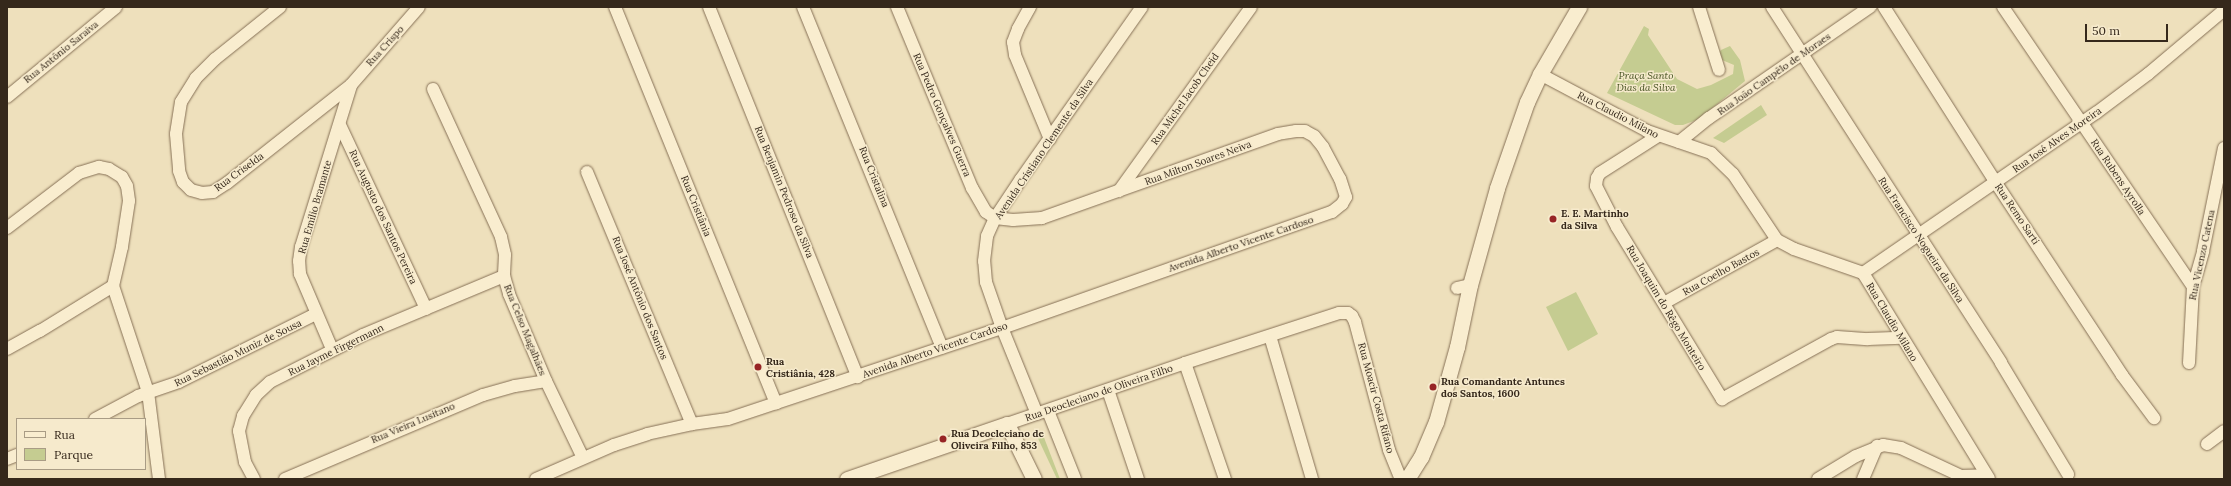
<!DOCTYPE html>
<meta charset="utf-8">
<style>
body{margin:0}
#map{position:relative;width:2231px;height:486px;overflow:hidden;background:#eee0bc;font-family:Lora,serif}
div>[style]{position:absolute}
[style*='--x']{left:calc(var(--x)*1px);top:calc(var(--y)*1px);width:calc(var(--w)*1px);rotate:calc(var(--a)*1deg)}
.green>*{inset:0;background:#c5cc91}
.roads{filter:drop-shadow(0 0 1px #867056) drop-shadow(0 0 1px #867056)}
.minor>*{height:12px;margin:-6px;padding:0 6px;transform-origin:6px;border-radius:6px;background:#f9edcf}
.tertiary>*{height:15px;margin:-7.5px;padding:0 7.5px;transform-origin:7.5px;border-radius:7.5px;background:#f9edcf}
.dots>*{width:11px;height:11px;translate:-50% -50%;box-sizing:border-box;border:2px solid #f6eacc;border-radius:50%}
span{translate:-50% -50%;white-space:nowrap;text-align:center;line-height:1.15;-webkit-text-stroke:3px #f6eacc;paint-order:stroke}
.street-label{font-size:10px;color:#35281b}
.park-label{font-size:10px;color:#465221;font-style:italic}
.poi-label{font-size:10px;color:#35281b;font-weight:700}
.left{translate:0 -50%;text-align:left}
.frame{position:absolute;inset:0;border:8px solid #35281b;pointer-events:none}
.legend{position:absolute;left:16px;top:418px;width:130px;height:52px;box-sizing:border-box;background:#f6eacc;border:1px solid #a99c85;margin:0;padding:5px 7px;list-style:none;font-size:12px;color:#35281b}
.legend li{display:flex;align-items:center;gap:8px;height:20px}
.legend b{width:20px;border:1px solid #a99c85}
.scale{position:absolute;left:2085px;top:24px;width:83px;height:18px;box-sizing:border-box;border:2px solid #35281b;border-top:0;padding-left:5px;font-size:12px;line-height:14px;white-space:nowrap;color:#35281b;-webkit-text-stroke:3px #f6eacc;paint-order:stroke}
</style>
<div id="map">
<div class="green">
<div style="clip-path:polygon(1644px 26px,1649px 29px,1648px 35px,1677px 79px,1697px 89px,1711px 85px,1733px 74px,1734px 65px,1722px 60px,1719px 53px,1721px 50px,1730px 46px,1740px 60px,1745px 81px,1699px 119px,1683px 125px,1675px 125px,1607px 93px)"></div>
<div style="clip-path:polygon(1761px 105px,1767px 115px,1724px 143px,1713px 138px)"></div>
<div style="clip-path:polygon(1576px 292px,1598px 334px,1568px 351px,1546px 307px)"></div>
<div style="clip-path:polygon(1039px 431px,1043px 435px,1060px 479px,1057px 479px,1035px 432px)"></div>
</div>
<div class="roads">
<div class="minor">
<div style="--x:280;--y:7;--w:83;--a:141.3"></div>
<div style="--x:215;--y:59;--w:27;--a:135"></div>
<div style="--x:196;--y:78;--w:28;--a:122"></div>
<div style="--x:181;--y:102;--w:32;--a:99"></div>
<div style="--x:176;--y:134;--w:37;--a:85"></div>
<div style="--x:179;--y:171;--w:12;--a:70"></div>
<div style="--x:183;--y:182;--w:11;--a:45"></div>
<div style="--x:191;--y:190;--w:11;--a:15"></div>
<div style="--x:202;--y:193;--w:11;--a:-5"></div>
<div style="--x:213;--y:192;--w:17;--a:-33"></div>
<div style="--x:227;--y:183;--w:158;--a:-38.3"></div>
<div style="--x:351;--y:85;--w:103;--a:-48.9"></div>
<div style="--x:615;--y:7;--w:428;--a:67.9"></div>
<div style="--x:709;--y:7;--w:399;--a:68.1"></div>
<div style="--x:803;--y:7;--w:368;--a:67.8"></div>
<div style="--x:1030;--y:7;--w:25;--a:119"></div>
<div style="--x:1018;--y:29;--w:14;--a:111"></div>
<div style="--x:1013;--y:42;--w:13;--a:81"></div>
<div style="--x:1015;--y:55;--w:91;--a:67.4"></div>
<div style="--x:1699;--y:7;--w:66;--a:72.4"></div>
<div style="--x:1772;--y:7;--w:423;--a:57.2"></div>
<div style="--x:2001;--y:363;--w:130;--a:58.9"></div>
<div style="--x:1884;--y:7;--w:209;--a:57.5"></div>
<div style="--x:1996;--y:183;--w:230;--a:56.7"></div>
<div style="--x:2122;--y:375;--w:54;--a:53.3"></div>
<div style="--x:2003;--y:7;--w:338;--a:55.8"></div>
<div style="--x:1540;--y:74;--w:121;--a:28"></div>
<div style="--x:1647;--y:131;--w:68;--a:19"></div>
<div style="--x:1711;--y:153;--w:30;--a:44"></div>
<div style="--x:1733;--y:174;--w:79;--a:56.3"></div>
<div style="--x:1777;--y:240;--w:19;--a:28"></div>
<div style="--x:1794;--y:249;--w:73;--a:19.2"></div>
<div style="--x:1863;--y:273;--w:241;--a:58.5"></div>
<div style="--x:433;--y:89;--w:163;--a:65.3"></div>
<div style="--x:501;--y:237;--w:18;--a:77"></div>
<div style="--x:505;--y:255;--w:21;--a:93"></div>
<div style="--x:504;--y:276;--w:19;--a:74"></div>
<div style="--x:509;--y:294;--w:95;--a:67"></div>
<div style="--x:546;--y:381;--w:85;--a:64.3"></div>
<div style="--x:7;--y:97;--w:141;--a:-39.5"></div>
<div style="--x:340;--y:125;--w:203;--a:64.9"></div>
<div style="--x:1658;--y:136;--w:69;--a:147.5"></div>
<div style="--x:1600;--y:173;--w:6;--a:121"></div>
<div style="--x:1597;--y:178;--w:8;--a:97"></div>
<div style="--x:1596;--y:186;--w:46;--a:62.9"></div>
<div style="--x:1617;--y:227;--w:202;--a:58.6"></div>
<div style="--x:1722;--y:399;--w:124;--a:-28.8"></div>
<div style="--x:1831;--y:339;--w:6;--a:-18"></div>
<div style="--x:1837;--y:337;--w:31;--a:4"></div>
<div style="--x:1868;--y:339;--w:33;--a:-2"></div>
<div style="--x:1679;--y:142;--w:38;--a:-39"></div>
<div style="--x:1709;--y:118;--w:196;--a:-34.6"></div>
<div style="--x:587;--y:172;--w:273;--a:67.4"></div>
<div style="--x:1119;--y:191;--w:226;--a:-54.3"></div>
<div style="--x:7;--y:228;--w:91;--a:-37.4"></div>
<div style="--x:79;--y:173;--w:21;--a:-17"></div>
<div style="--x:99;--y:167;--w:10;--a:11"></div>
<div style="--x:109;--y:169;--w:15;--a:32"></div>
<div style="--x:122;--y:177;--w:10;--a:61"></div>
<div style="--x:127;--y:186;--w:15;--a:82"></div>
<div style="--x:129;--y:201;--w:47;--a:98.7"></div>
<div style="--x:122;--y:247;--w:40;--a:103"></div>
<div style="--x:1863;--y:273;--w:283;--a:-34.5"></div>
<div style="--x:2096;--y:113;--w:65;--a:-36.9"></div>
<div style="--x:2148;--y:74;--w:99;--a:-40.1"></div>
<div style="--x:1457;--y:288;--w:13;--a:-13"></div>
<div style="--x:1664;--y:303;--w:129;--a:-29.1"></div>
<div style="--x:1270;--y:336;--w:149;--a:73.6"></div>
<div style="--x:7;--y:349;--w:38;--a:-29"></div>
<div style="--x:40;--y:331;--w:86;--a:-31.7"></div>
<div style="--x:113;--y:286;--w:112;--a:71.7"></div>
<div style="--x:148;--y:392;--w:88;--a:82.8"></div>
<div style="--x:332;--y:349;--w:82;--a:-113.1"></div>
<div style="--x:300;--y:274;--w:13;--a:-94"></div>
<div style="--x:299;--y:261;--w:14;--a:-82"></div>
<div style="--x:301;--y:247;--w:170;--a:-72.8"></div>
<div style="--x:1185;--y:363;--w:123;--a:71"></div>
<div style="--x:2189;--y:363;--w:76;--a:-87"></div>
<div style="--x:2193;--y:287;--w:37;--a:-74"></div>
<div style="--x:2203;--y:251;--w:105;--a:-78.5"></div>
<div style="--x:1108;--y:390;--w:94;--a:71.4"></div>
<div style="--x:1048;--y:411;--w:73;--a:68.3"></div>
<div style="--x:1037;--y:414;--w:93;--a:-112.1"></div>
<div style="--x:1002;--y:328;--w:49;--a:-109.2"></div>
<div style="--x:986;--y:282;--w:21;--a:-95"></div>
<div style="--x:984;--y:261;--w:25;--a:-83"></div>
<div style="--x:987;--y:236;--w:20;--a:-66"></div>
<div style="--x:995;--y:218;--w:47;--a:-56.3"></div>
<div style="--x:1021;--y:179;--w:210;--a:-54.9"></div>
<div style="--x:95;--y:419;--w:49;--a:-28.1"></div>
<div style="--x:138;--y:396;--w:43;--a:-18.9"></div>
<div style="--x:179;--y:382;--w:153;--a:-26.4"></div>
<div style="--x:1007;--y:424;--w:188;--a:-18.9"></div>
<div style="--x:1185;--y:363;--w:162;--a:-18"></div>
<div style="--x:1339;--y:313;--w:9;--a:0"></div>
<div style="--x:1348;--y:313;--w:5;--a:37"></div>
<div style="--x:1352;--y:316;--w:7;--a:63"></div>
<div style="--x:1355;--y:322;--w:132;--a:75.1"></div>
<div style="--x:1389;--y:450;--w:31;--a:68"></div>
<div style="--x:2207;--y:444;--w:21;--a:-37"></div>
<div style="--x:7;--y:459;--w:11;--a:-22"></div>
<div style="--x:254;--y:479;--w:19;--a:-118"></div>
<div style="--x:245;--y:462;--w:32;--a:-101"></div>
<div style="--x:239;--y:431;--w:16;--a:-75"></div>
<div style="--x:243;--y:416;--w:25;--a:-58"></div>
<div style="--x:256;--y:395;--w:19;--a:-43"></div>
<div style="--x:270;--y:382;--w:104;--a:-26.8"></div>
<div style="--x:363;--y:335;--w:153;--a:-22.7"></div>
<div style="--x:285;--y:479;--w:215;--a:-23"></div>
<div style="--x:483;--y:395;--w:33;--a:-16"></div>
<div style="--x:515;--y:386;--w:31;--a:-9"></div>
<div style="--x:536;--y:479;--w:85;--a:-23.6"></div>
<div style="--x:614;--y:445;--w:35;--a:-18"></div>
<div style="--x:647;--y:434;--w:46;--a:-12.5"></div>
<div style="--x:692;--y:424;--w:36;--a:-8"></div>
<div style="--x:728;--y:419;--w:289;--a:-18.4"></div>
<div style="--x:1002;--y:328;--w:350;--a:-19.4"></div>
<div style="--x:1332;--y:212;--w:13;--a:-39"></div>
<div style="--x:1342;--y:204;--w:8;--a:-60"></div>
<div style="--x:1346;--y:197;--w:19;--a:-108"></div>
<div style="--x:1340;--y:179;--w:36;--a:-118"></div>
<div style="--x:1323;--y:147;--w:14;--a:-129"></div>
<div style="--x:1314;--y:136;--w:10;--a:-151"></div>
<div style="--x:1305;--y:131;--w:9;--a:180"></div>
<div style="--x:1296;--y:131;--w:18;--a:171"></div>
<div style="--x:1278;--y:134;--w:251;--a:160.4"></div>
<div style="--x:1042;--y:218;--w:29;--a:176"></div>
<div style="--x:1013;--y:220;--w:18;--a:-174"></div>
<div style="--x:995;--y:218;--w:11;--a:-146"></div>
<div style="--x:986;--y:212;--w:28;--a:-120"></div>
<div style="--x:972;--y:188;--w:196;--a:-112.5"></div>
<div style="--x:1818;--y:479;--w:44;--a:-31.2"></div>
<div style="--x:1856;--y:456;--w:29;--a:-22"></div>
<div style="--x:1883;--y:445;--w:18;--a:9"></div>
<div style="--x:1901;--y:448;--w:66;--a:25"></div>
<div style="--x:1961;--y:476;--w:25;--a:-2"></div>
<div style="--x:1863;--y:479;--w:36;--a:-67"></div>
</div>
<div class="tertiary">
<div style="--x:847;--y:479;--w:169;--a:-19"></div>
<div style="--x:1007;--y:424;--w:61;--a:63.9"></div>
<div style="--x:1407;--y:479;--w:26;--a:-58"></div>
<div style="--x:1421;--y:457;--w:38;--a:-67"></div>
<div style="--x:1436;--y:422;--w:78;--a:-74.4"></div>
<div style="--x:1457;--y:347;--w:63;--a:-78.2"></div>
<div style="--x:1470;--y:285;--w:101;--a:-74.4"></div>
<div style="--x:1497;--y:188;--w:91;--a:-70.8"></div>
<div style="--x:1527;--y:102;--w:31;--a:-65"></div>
<div style="--x:1540;--y:74;--w:78;--a:-59.8"></div>
</div>
</div>
<div class="dots">
<div style="left:1553px;top:219px;background:#972425"></div>
<div style="left:758px;top:367px;background:#972425"></div>
<div style="left:1433px;top:387px;background:#972425"></div>
<div style="left:943px;top:439px;background:#972425"></div>
</div>
<div class="street-label">
<span style="left:385px;top:46px;rotate:-48deg">Rua Crispo</span>
<span style="left:61px;top:52px;rotate:-39deg">Rua Antônio Saraiva</span>
<span style="left:1774px;top:74px;rotate:-35deg">Rua João Campêlo de Moraes</span>
<span style="left:1185px;top:99px;rotate:-55deg">Rua Michel Jacob Cheid</span>
<span style="left:942px;top:115px;rotate:67deg">Rua Pedro Gonçalves Guerra</span>
<span style="left:1618px;top:115px;rotate:27deg">Rua Claudio Milano</span>
<span style="left:2057px;top:140px;rotate:-35deg">Rua José Alves Moreira</span>
<span style="left:1044px;top:149px;rotate:-56deg">Avenida Cristiano Clemente da Silva</span>
<span style="left:1198px;top:163px;rotate:-20deg">Rua Milton Soares Neiva</span>
<span style="left:239px;top:172px;rotate:-36deg">Rua Criselda</span>
<span style="left:874px;top:177px;rotate:68deg">Rua Cristalina</span>
<span style="left:2118px;top:177px;rotate:56deg">Rua Rubens Ayrolla</span>
<span style="left:784px;top:192px;rotate:68deg">Rua Benjamin Pedroso da Silva</span>
<span style="left:696px;top:206px;rotate:68deg">Rua Cristiânia</span>
<span style="left:315px;top:207px;rotate:-74deg">Rua Emílio Bramante</span>
<span style="left:2017px;top:214px;rotate:56deg">Rua Remo Sarti</span>
<span style="left:383px;top:217px;rotate:65deg">Rua Augusto dos Santos Pereira</span>
<span style="left:1921px;top:240px;rotate:57deg">Rua Francisco Nogueira da Silva</span>
<span style="left:1241px;top:244px;rotate:-19deg">Avenida Alberto Vicente Cardoso</span>
<span style="left:2202px;top:255px;rotate:-78deg">Rua Vicenzo Catena</span>
<span style="left:1721px;top:272px;rotate:-29deg">Rua Coelho Bastos</span>
<span style="left:640px;top:298px;rotate:68deg">Rua José Antônio dos Santos</span>
<span style="left:1666px;top:308px;rotate:59deg">Rua Joaquim do Rêgo Monteiro</span>
<span style="left:1892px;top:322px;rotate:59deg">Rua Claudio Milano</span>
<span style="left:525px;top:330px;rotate:68deg">Rua Celso Magalhães</span>
<span style="left:336px;top:350px;rotate:-26deg">Rua Jayme Firgermann</span>
<span style="left:935px;top:350px;rotate:-19deg">Avenida Alberto Vicente Cardoso</span>
<span style="left:238px;top:353px;rotate:-26deg">Rua Sebastião Muniz de Sousa</span>
<span style="left:1099px;top:393px;rotate:-19deg">Rua Deocleciano de Oliveira Filho</span>
<span style="left:1376px;top:398px;rotate:75deg">Rua Moacir Costa Rifano</span>
<span style="left:413px;top:423px;rotate:-23deg">Rua Vieira Lusitano</span>
</div>
<div class="park-label">
<span style="left:1646px;top:81px">Praça Santo<br>Dias da Silva</span>
</div>
<div class="poi-label">
<span class="left" style="left:1561px;top:219px">E. E. Martinho<br>da Silva</span>
<span class="left" style="left:766px;top:367px">Rua<br>Cristiânia, 428</span>
<span class="left" style="left:1441px;top:387px">Rua Comandante Antunes<br>dos Santos, 1600</span>
<span class="left" style="left:951px;top:439px">Rua Deocleciano de<br>Oliveira Filho, 853</span>
</div>
<div class="frame"></div>
<ul class="legend">
<li><b style="height:5px;background:#f9edcf"></b>Rua</li>
<li><b style="height:11px;background:#c5cc91"></b>Parque</li>
</ul>
<div class="scale">50 m</div>
</div>
